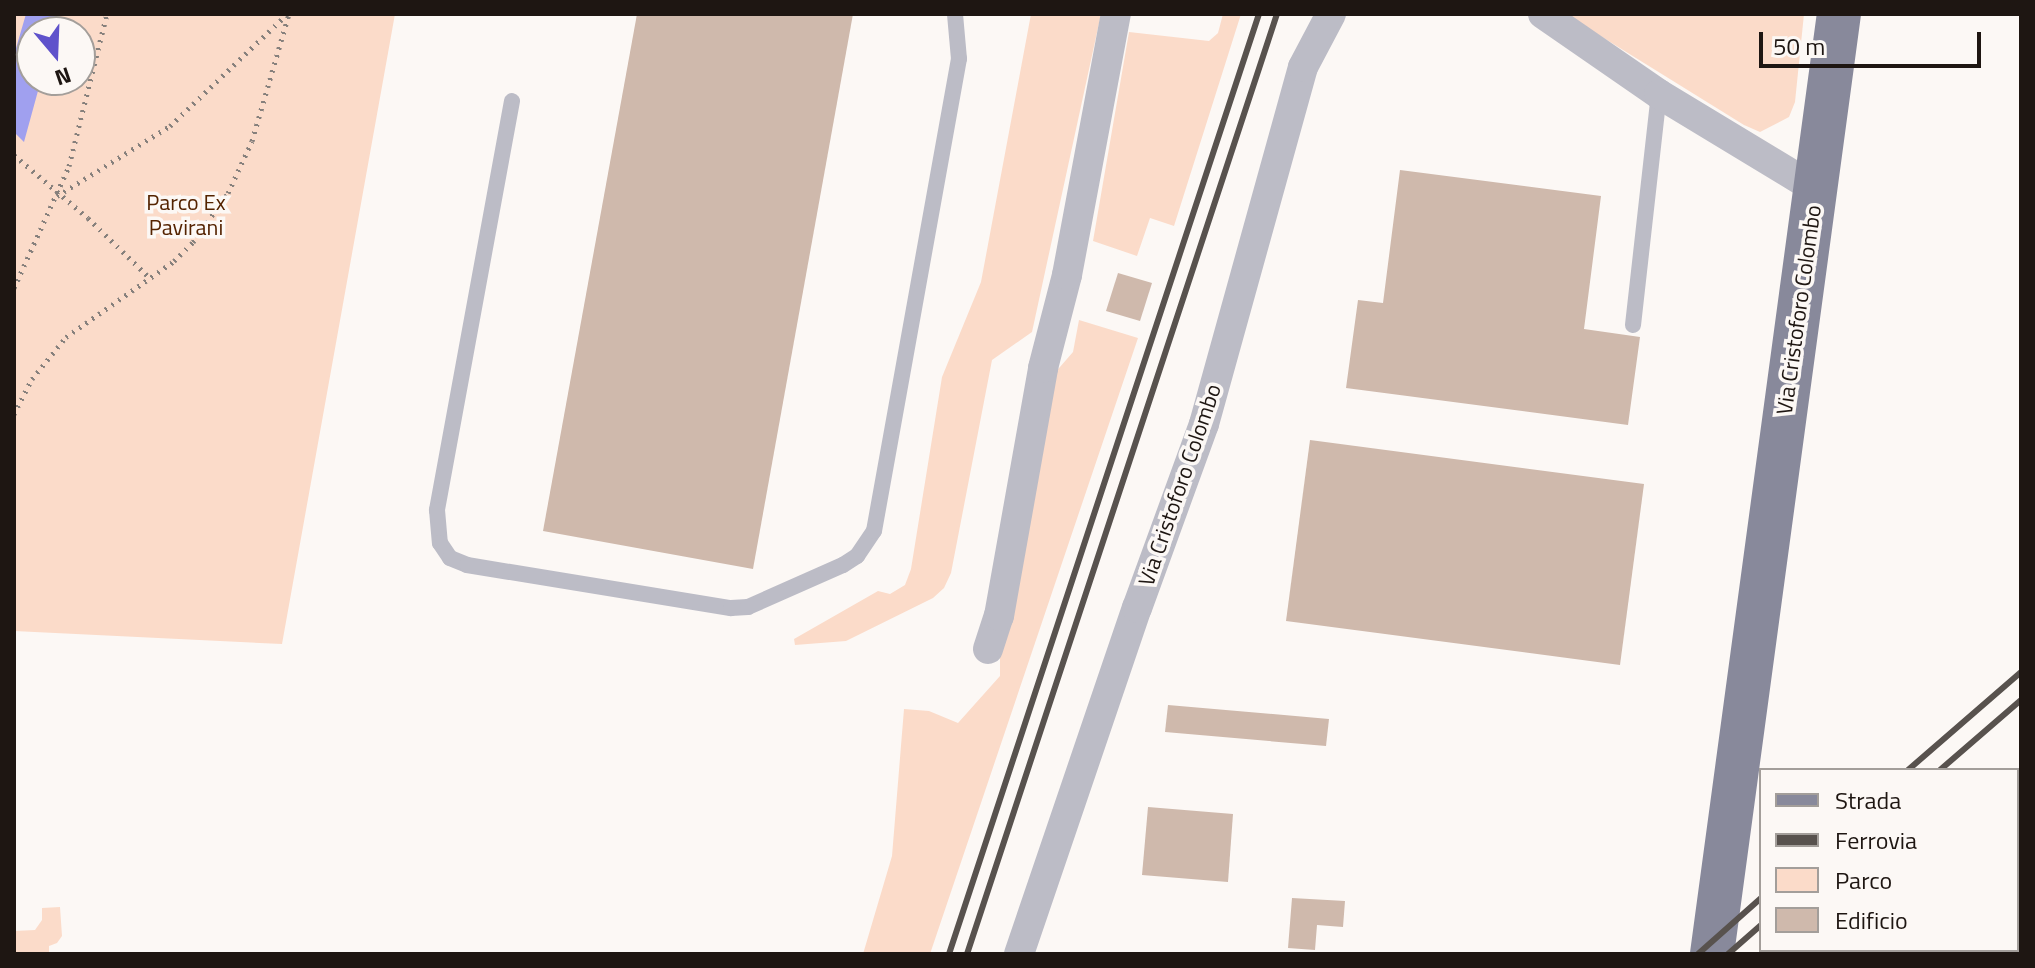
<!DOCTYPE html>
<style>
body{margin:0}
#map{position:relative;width:2035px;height:968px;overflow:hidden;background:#fcf8f5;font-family:"Titillium Web",sans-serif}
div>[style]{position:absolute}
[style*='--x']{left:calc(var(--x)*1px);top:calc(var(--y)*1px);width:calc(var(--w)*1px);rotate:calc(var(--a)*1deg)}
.green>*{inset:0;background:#fbdbc9}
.water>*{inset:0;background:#a0a0ef}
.building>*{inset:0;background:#cfb9ac}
.path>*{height:5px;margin-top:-2.5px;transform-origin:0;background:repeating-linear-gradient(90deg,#86807c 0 2px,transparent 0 8px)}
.lane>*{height:16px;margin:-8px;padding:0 8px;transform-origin:8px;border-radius:8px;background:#bcbcc6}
.street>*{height:30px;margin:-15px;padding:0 15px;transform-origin:15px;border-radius:15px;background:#bcbcc6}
.primary>*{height:44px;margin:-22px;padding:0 22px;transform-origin:22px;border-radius:22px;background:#88899b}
.rail>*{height:6px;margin:-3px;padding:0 3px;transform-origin:3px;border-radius:3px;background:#58524e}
span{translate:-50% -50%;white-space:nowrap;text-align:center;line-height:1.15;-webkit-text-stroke:7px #fcf8f5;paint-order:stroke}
.park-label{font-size:22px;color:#542300}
.street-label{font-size:22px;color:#1e1612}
.frame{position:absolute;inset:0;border:16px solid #1e1612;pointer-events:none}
.legend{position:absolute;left:1759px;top:768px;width:260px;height:184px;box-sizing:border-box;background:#fcf8f5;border:2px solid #a39e9a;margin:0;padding:10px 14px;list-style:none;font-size:24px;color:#1e1612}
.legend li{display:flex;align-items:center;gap:16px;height:40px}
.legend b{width:40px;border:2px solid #a39e9a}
.north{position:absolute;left:16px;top:16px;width:80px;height:80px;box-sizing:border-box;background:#fcf8f5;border:2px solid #a39e9a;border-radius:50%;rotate:161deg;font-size:22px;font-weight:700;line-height:32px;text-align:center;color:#1e1612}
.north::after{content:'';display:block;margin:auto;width:28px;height:36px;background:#5f52cb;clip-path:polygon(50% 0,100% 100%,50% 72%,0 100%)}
.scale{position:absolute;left:1759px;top:32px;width:222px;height:36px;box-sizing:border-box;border:4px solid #1e1612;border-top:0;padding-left:10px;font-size:24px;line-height:28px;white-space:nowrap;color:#1e1612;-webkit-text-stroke:6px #fcf8f5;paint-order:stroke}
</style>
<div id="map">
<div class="green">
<div style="clip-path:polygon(evenodd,14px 14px,395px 14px,282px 644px,14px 631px,14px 14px,32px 32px,80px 32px,80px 80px,32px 80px,32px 32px)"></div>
<div style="clip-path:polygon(1031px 14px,1101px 14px,1032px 332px,992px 360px,951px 573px,944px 588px,933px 598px,846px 641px,795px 645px,794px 639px,878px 591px,890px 594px,905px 585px,911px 569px,942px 377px,981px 282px)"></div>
<div style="clip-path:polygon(1223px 14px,1241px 14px,1174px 226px,1150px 218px,1137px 256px,1093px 241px,1129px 32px,1209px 41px,1218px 33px)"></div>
<div style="clip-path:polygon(1565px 14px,1804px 14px,1795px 102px,1789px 117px,1760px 132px,1744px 125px)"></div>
<div style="clip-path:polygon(1079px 320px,1138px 338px,930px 954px,863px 954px,892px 856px,904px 709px,929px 711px,958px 723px,1000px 676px,1000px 655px,1053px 375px,1073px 352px)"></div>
<div style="clip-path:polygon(60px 907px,62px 936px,57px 943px,49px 946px,49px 954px,14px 954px,14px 931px,35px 930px,42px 920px,42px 908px)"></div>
</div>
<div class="water">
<div style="clip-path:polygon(26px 14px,57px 14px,53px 32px,32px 32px,32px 80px,41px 80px,24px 142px,14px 132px,14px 55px)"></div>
</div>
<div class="building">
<div style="clip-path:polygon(637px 14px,853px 14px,753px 569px,543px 531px)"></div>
<div style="clip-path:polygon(1400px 170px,1601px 196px,1584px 329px,1640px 337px,1628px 425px,1346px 388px,1358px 300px,1383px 303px)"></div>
<div style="clip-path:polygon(1118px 273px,1152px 283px,1140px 321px,1106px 311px)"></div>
<div style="clip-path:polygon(1310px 440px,1644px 484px,1620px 665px,1286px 621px)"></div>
<div style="clip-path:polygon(1168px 705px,1329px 719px,1326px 746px,1165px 732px)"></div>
<div style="clip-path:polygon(1148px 807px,1233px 814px,1228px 882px,1142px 875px)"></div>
<div style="clip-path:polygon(1292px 898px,1345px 901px,1343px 927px,1317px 925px,1315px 950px,1288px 948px)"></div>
</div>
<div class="path">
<div style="--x:14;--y:155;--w:97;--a:40.4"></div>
<div style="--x:88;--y:218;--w:86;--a:44.1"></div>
<div style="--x:57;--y:196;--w:133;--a:-31.8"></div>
<div style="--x:170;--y:126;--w:162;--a:-43.7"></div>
<div style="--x:14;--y:288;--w:134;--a:-65.7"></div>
<div style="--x:69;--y:166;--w:157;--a:-76"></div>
<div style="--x:14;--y:414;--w:39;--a:-63"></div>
<div style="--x:32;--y:379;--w:54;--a:-51"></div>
<div style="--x:66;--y:337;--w:132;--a:-35.1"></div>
<div style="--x:174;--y:261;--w:27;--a:-45"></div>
<div style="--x:193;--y:242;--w:60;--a:-54.5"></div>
<div style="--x:228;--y:193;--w:57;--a:-65.2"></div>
<div style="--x:252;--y:141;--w:132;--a:-73.8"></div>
<div style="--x:2017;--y:868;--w:7;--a:-56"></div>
<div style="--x:1965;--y:954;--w:4;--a:-63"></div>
</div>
<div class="lane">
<div style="--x:512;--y:101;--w:416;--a:100.4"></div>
<div style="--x:437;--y:510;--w:33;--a:85"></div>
<div style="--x:440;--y:543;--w:18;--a:56"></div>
<div style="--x:450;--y:558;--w:18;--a:22"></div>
<div style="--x:467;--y:565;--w:267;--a:9.3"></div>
<div style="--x:731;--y:608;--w:17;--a:-3"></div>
<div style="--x:748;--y:607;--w:104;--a:-23.9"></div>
<div style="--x:843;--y:565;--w:17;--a:-33"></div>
<div style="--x:857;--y:556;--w:30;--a:-56"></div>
<div style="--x:874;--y:531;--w:480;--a:-79.8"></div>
<div style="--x:959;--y:59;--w:45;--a:-95.1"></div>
<div style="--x:1633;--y:325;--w:232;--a:-83.6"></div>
</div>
<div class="street">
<div style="--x:1543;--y:14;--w:141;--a:34.6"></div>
<div style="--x:1659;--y:94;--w:184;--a:31.2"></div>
<div style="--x:988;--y:649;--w:35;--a:-72"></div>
<div style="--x:999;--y:616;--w:252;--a:-79.9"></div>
<div style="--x:1043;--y:368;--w:96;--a:-75.5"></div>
<div style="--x:1067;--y:275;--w:266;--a:-79.4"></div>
<div style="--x:1019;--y:954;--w:366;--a:-71.2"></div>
<div style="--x:1137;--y:608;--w:196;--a:-70"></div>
<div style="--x:1204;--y:424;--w:370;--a:-74.5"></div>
<div style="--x:1303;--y:67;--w:60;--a:-62.2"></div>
</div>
<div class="primary">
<div style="--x:1712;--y:954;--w:949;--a:-82.31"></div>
</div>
<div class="rail">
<div style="--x:1908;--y:770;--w:150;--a:-40.9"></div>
<div style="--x:1940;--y:770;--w:107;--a:-40.8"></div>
<div style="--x:949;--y:954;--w:990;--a:-71.75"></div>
<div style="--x:967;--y:954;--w:990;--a:-71.75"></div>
<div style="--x:1698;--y:954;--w:84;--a:-41.6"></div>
<div style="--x:1728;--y:954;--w:44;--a:-41.3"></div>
</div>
<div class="park-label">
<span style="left:186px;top:215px">Parco Ex<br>Pavirani</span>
</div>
<div class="street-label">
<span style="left:1799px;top:310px;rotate:-82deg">Via Cristoforo Colombo</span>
<span style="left:1180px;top:485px;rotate:-71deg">Via Cristoforo Colombo</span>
</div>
<div class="frame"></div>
<ul class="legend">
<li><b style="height:10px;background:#88899b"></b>Strada</li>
<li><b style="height:10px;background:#58524e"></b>Ferrovia</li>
<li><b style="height:22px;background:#fbdbc9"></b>Parco</li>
<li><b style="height:22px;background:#cfb9ac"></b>Edificio</li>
</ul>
<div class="north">N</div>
<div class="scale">50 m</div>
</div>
